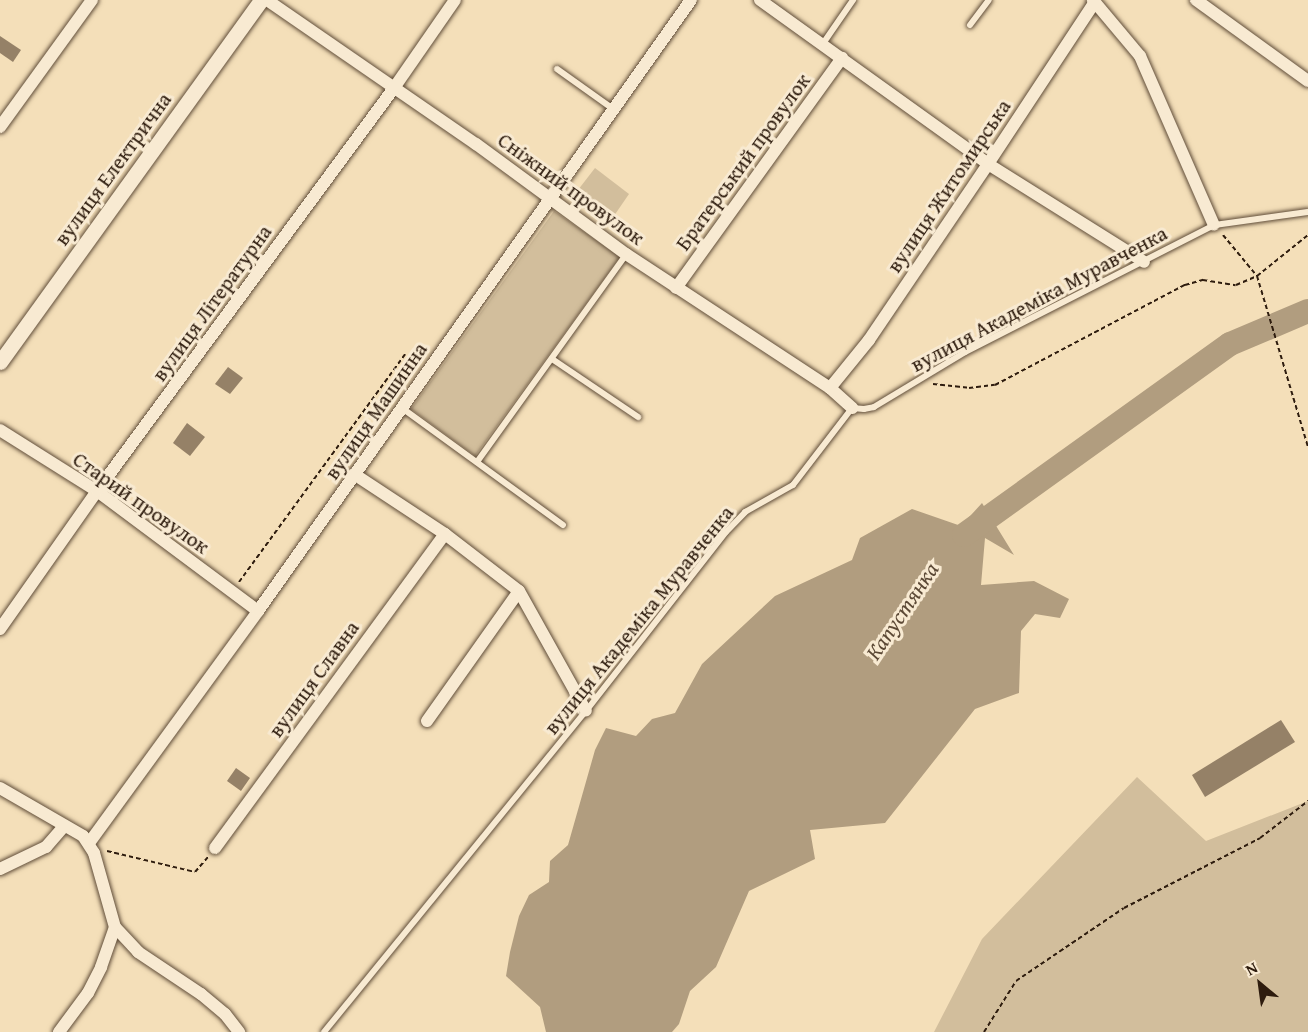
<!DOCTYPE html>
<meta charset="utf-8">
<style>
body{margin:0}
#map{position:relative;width:1308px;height:1032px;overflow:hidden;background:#f4dfb9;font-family:"Gentium Book Plus",serif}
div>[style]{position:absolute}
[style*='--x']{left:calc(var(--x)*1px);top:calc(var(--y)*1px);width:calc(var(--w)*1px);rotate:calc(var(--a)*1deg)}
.green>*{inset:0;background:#d2be9c}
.water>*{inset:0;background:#b19d7f}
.river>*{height:24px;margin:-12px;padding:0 12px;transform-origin:12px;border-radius:12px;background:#b19d7f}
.building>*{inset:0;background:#958167}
.path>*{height:2px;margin-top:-1px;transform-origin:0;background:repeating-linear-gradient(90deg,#2e1c0e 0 4.5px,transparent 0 7.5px)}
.roads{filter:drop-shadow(0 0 2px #604d39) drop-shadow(0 0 2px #604d39)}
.service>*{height:6px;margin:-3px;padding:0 3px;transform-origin:3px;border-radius:3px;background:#f8ead2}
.minor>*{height:12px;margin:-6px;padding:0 6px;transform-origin:6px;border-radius:6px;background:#f8ead2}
.tertiary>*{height:15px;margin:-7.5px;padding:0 7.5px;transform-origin:7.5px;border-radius:7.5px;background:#f8ead2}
span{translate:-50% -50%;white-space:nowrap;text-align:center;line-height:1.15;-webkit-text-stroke:6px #f8ead2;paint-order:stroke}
.street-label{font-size:21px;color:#2e1c0e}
.water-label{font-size:22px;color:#5c4936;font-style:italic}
.north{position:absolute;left:1230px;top:954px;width:60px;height:60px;-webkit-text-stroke:4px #f8ead2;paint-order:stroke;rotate:331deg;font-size:16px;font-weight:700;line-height:24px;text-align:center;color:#2e1c0e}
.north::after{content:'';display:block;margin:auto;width:21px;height:27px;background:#2e1c0e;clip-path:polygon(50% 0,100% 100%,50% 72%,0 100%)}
</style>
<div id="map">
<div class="green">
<div style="clip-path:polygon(595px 168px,629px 194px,607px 226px,571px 199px)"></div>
<div style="clip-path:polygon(554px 211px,620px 257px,475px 456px,411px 409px)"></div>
<div style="clip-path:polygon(1137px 777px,1206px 841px,1308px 801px,1308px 1032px,934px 1032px,982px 939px)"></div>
</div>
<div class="water">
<div style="clip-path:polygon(982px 503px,1014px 555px,985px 538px,981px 585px,1034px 581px,1069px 599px,1060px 618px,1035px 614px,1021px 631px,1019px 693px,975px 709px,885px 823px,810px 830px,815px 859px,749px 891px,716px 967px,690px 991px,679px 1024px,672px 1032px,546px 1032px,540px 1007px,506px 976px,510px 952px,519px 916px,529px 895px,549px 882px,550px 861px,568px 845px,595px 750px,606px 728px,636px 736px,652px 719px,675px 713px,702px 664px,775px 596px,852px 560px,860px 538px,912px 509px,961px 526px)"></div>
</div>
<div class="river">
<div style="--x:964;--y:535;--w:327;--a:-35.7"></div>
<div style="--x:1230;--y:344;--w:85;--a:-22.9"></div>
</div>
<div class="building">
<div style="clip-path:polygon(0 36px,21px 50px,13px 62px,0 53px)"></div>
<div style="clip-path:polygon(228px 367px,243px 378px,230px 394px,215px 384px)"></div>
<div style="clip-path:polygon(187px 423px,205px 437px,190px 456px,173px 443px)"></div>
<div style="clip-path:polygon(1281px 720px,1295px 742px,1205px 797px,1192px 775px)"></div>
<div style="clip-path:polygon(236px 768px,250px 778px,241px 791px,227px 781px)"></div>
</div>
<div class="path">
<div style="--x:1223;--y:235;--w:53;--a:50.3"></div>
<div style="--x:1257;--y:276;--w:178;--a:73.4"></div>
<div style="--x:933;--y:384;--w:36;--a:6"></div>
<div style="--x:969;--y:388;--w:26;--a:-7"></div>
<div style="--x:995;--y:385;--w:215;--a:-27.8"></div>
<div style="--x:1185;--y:285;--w:19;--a:-16"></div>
<div style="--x:1203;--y:280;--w:33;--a:9"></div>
<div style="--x:1236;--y:285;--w:23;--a:-23"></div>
<div style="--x:1257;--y:276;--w:65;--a:-38.8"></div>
<div style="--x:239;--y:582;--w:282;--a:-53.9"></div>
<div style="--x:107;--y:851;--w:90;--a:13.4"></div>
<div style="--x:195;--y:872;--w:20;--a:-49"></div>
<div style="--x:984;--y:1032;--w:60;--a:-57.9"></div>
<div style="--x:1016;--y:981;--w:130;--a:-34.1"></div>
<div style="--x:1124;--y:908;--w:153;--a:-27.2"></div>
<div style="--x:1260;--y:838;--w:61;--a:-37.6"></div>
</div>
<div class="roads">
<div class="service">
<div style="--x:970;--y:25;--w:31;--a:-53"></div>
<div style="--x:822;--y:45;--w:55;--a:-55.4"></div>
<div style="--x:557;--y:69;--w:69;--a:35.5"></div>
<div style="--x:552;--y:359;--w:104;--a:34"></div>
<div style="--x:402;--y:408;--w:199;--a:36"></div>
<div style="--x:477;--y:462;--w:255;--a:-54.3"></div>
<div style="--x:324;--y:1032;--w:414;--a:-50.8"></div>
<div style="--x:586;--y:711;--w:227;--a:-52"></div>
<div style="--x:726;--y:532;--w:28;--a:-46"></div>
<div style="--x:745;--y:512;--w:55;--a:-29.4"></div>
<div style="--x:793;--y:485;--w:97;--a:-52.5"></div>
<div style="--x:852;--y:408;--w:12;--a:5"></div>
<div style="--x:864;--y:409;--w:10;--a:-11"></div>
<div style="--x:874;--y:407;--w:106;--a:-31.1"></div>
<div style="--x:965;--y:352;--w:280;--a:-27"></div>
<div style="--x:1214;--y:225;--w:95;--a:-7.9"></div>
</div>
<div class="minor">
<div style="--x:267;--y:0;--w:254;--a:34.6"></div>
<div style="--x:476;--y:144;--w:186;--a:36.3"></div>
<div style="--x:626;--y:254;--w:244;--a:33.3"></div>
<div style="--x:830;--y:388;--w:30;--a:42"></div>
<div style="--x:760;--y:0;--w:281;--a:35.7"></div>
<div style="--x:988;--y:164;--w:184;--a:32.1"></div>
<div style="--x:1093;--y:0;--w:73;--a:50"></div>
<div style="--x:1140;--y:56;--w:184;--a:66.4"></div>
<div style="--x:1196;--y:0;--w:138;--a:35.9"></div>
<div style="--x:0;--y:127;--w:157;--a:-54.1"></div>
<div style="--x:676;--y:288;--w:284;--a:-54.2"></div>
<div style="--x:830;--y:388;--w:62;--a:-50.9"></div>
<div style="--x:869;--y:340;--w:212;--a:-55.9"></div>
<div style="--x:988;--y:164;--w:193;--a:-56.6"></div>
<div style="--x:1094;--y:3;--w:3;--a:-108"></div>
<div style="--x:0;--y:430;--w:115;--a:32.2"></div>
<div style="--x:97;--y:491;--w:201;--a:36.7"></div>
<div style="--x:354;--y:474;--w:109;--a:33.4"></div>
<div style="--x:445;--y:534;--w:93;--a:37.6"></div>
<div style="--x:519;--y:591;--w:137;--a:60.8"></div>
<div style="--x:0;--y:629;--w:169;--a:-54.9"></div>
<div style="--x:97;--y:491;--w:501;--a:-53.61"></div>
<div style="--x:394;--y:88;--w:107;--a:-55.3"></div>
<div style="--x:427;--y:721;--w:159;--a:-54.7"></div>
<div style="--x:0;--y:788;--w:96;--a:30"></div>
<div style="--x:83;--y:836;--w:20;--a:57"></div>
<div style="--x:94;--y:853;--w:77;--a:74.2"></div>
<div style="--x:115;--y:927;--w:34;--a:47"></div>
<div style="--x:138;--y:952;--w:76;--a:33.7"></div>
<div style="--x:201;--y:994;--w:31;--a:40"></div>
<div style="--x:225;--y:1014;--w:23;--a:52"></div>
<div style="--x:89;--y:843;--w:287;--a:-53.9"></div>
<div style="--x:258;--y:611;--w:749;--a:-54.68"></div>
<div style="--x:215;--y:848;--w:389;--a:-53.8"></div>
<div style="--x:0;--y:869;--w:51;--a:-25.6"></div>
<div style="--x:46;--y:847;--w:28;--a:-49"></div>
<div style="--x:59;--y:1032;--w:49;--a:-53.4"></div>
<div style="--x:88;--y:993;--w:29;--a:-63"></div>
<div style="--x:101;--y:967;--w:42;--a:-70.7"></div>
</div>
<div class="tertiary">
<div style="--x:0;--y:362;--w:446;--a:-54.2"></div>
</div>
</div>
<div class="street-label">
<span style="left:743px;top:162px;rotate:-54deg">Братерський провулок</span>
<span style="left:113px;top:169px;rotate:-54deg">вулиця Електрична</span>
<span style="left:949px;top:186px;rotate:-56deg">вулиця Житомирська</span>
<span style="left:571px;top:189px;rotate:36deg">Сніжний провулок</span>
<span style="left:1039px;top:299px;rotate:-28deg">вулиця Академіка Муравченка</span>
<span style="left:212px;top:303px;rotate:-54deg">вулиця Літературна</span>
<span style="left:376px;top:411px;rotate:-55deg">вулиця Машинна</span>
<span style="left:141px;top:503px;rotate:35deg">Старий провулок</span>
<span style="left:639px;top:620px;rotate:-51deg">вулиця Академіка Муравченка</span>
<span style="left:314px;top:679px;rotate:-54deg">вулиця Славна</span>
</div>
<div class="water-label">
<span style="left:902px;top:611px;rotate:-56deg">Капустянка</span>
</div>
<div class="north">N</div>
</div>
